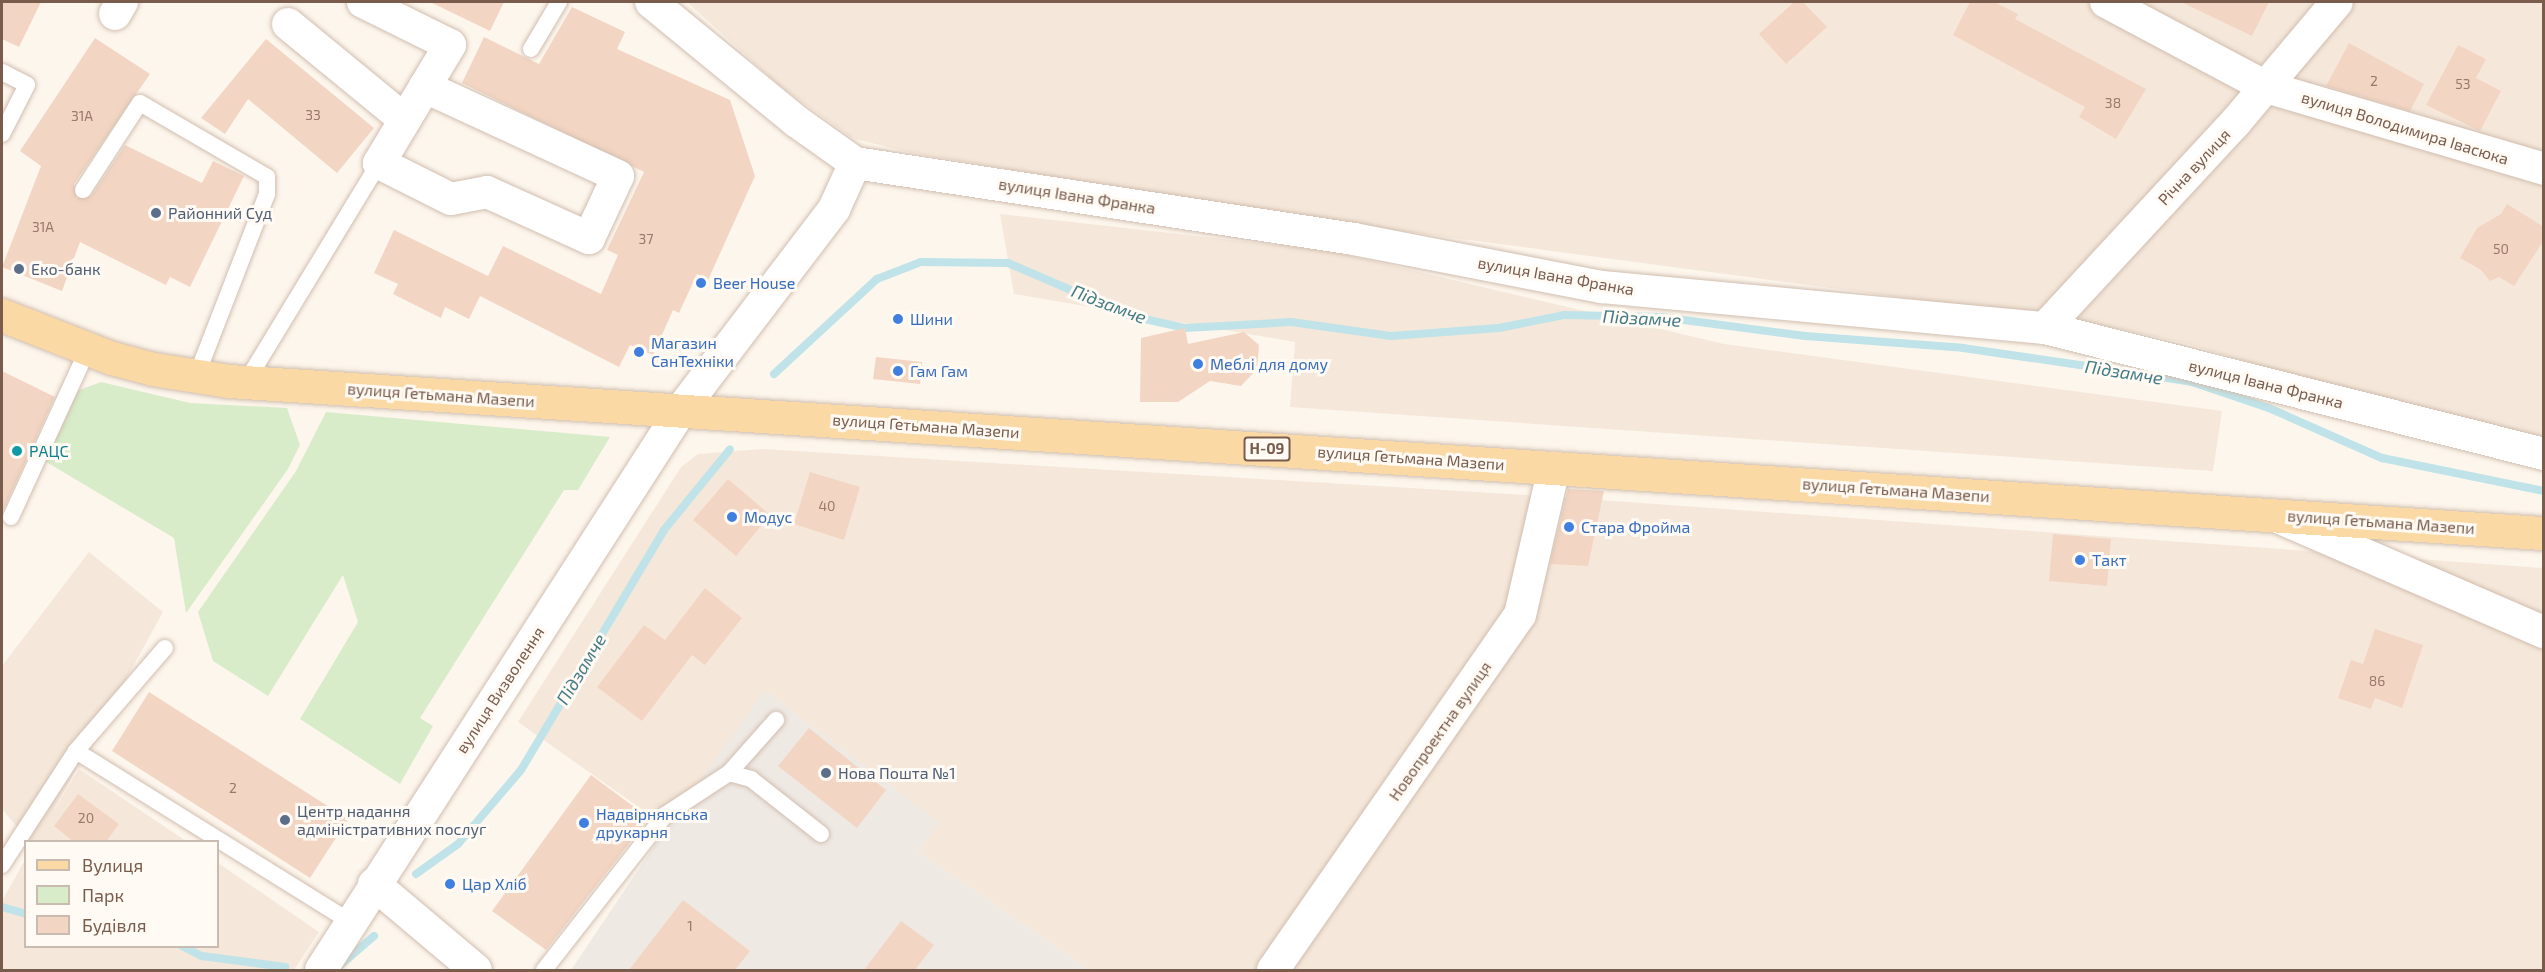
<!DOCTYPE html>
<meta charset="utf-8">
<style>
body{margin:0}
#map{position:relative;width:2545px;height:972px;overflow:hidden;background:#fdf6ec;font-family:"Exo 2",sans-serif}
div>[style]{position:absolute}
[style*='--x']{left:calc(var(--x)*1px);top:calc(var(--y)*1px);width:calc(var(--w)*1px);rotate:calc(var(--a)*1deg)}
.residential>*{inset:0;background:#f5e8da}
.industrial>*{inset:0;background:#efe9e4}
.green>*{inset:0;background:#d8ecc9}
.stream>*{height:8px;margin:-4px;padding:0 4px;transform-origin:4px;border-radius:4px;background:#bfe3e8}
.building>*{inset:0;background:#f3d5c3}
.roads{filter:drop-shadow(0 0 2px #d1beb0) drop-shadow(0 0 2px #d1beb0)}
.service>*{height:16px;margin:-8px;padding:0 8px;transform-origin:8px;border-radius:8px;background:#fff}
.minor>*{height:32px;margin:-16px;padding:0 16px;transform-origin:16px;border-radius:16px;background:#fff}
.primary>*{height:33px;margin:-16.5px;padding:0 16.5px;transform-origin:16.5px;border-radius:16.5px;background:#fbd9a5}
.dots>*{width:16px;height:16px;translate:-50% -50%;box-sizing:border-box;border:3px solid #fffaf3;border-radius:50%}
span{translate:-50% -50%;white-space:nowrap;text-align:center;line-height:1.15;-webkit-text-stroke:6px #fffaf3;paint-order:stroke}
.number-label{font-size:14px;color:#987a6a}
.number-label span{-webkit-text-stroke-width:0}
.shield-label span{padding:2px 4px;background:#fffaf3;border:2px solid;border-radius:4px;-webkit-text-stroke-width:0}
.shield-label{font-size:15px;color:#7a5c4d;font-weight:700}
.street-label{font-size:16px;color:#7a5c4d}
.service-label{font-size:16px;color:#4e5e75}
.left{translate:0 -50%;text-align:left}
.shop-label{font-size:16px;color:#366cbe}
.culture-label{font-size:16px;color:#0d838f}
.water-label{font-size:18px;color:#437c86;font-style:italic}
.frame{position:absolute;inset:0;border:3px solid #7a5c4d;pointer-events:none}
.legend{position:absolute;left:24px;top:840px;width:195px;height:108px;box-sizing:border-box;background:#fffaf3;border:2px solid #cabbb1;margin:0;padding:8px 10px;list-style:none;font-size:18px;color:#7a5c4d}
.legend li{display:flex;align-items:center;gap:12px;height:30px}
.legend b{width:30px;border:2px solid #cabbb1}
</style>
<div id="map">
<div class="residential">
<div style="clip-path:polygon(687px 2px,2543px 2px,2543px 436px,2385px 404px,2185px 343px,2087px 322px,1288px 216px,907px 152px,852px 138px,779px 85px)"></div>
<div style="clip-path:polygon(1000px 214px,1331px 251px,1724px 344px,2222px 411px,2213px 471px,1290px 407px,1295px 342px,1014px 294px)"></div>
<div style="clip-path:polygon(763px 449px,1558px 497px,2543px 568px,2543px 970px,1090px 970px,919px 852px,938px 822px,766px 691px,667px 827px,518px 722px,681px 467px,698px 454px)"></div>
<div style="clip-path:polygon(89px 552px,163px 612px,51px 815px,79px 769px,186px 841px,29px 841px,2px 809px,2px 666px)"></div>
<div style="clip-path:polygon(25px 860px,26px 946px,218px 946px,218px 863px,319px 932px,294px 970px,2px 970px,2px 901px)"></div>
</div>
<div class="industrial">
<div style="clip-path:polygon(765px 690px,939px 822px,919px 852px,1090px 970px,571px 970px,667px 827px)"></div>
</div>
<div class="green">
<div style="clip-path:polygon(101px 382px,190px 403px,287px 408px,300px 445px,288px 469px,186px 613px,174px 538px,43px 460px,74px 392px)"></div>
<div style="clip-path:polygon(326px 412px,610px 437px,578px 490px,564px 490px,420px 718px,433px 726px,400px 784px,300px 719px,358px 622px,343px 575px,268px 696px,213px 661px,198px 612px,296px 471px)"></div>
</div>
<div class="stream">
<div style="--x:774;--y:374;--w:140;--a:-42.7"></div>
<div style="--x:877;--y:279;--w:47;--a:-21.1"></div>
<div style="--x:921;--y:262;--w:87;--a:0.7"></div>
<div style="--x:1008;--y:263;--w:134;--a:23.3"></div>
<div style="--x:1131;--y:316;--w:55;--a:12.5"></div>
<div style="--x:1185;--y:328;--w:106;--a:-3.2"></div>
<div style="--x:1291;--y:322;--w:101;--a:8"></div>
<div style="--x:1391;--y:336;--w:108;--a:-4.2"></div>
<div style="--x:1499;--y:328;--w:66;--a:-11.3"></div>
<div style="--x:1564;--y:315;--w:97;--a:1.2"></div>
<div style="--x:1661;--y:317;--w:145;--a:7.5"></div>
<div style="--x:1805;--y:336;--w:158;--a:4.3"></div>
<div style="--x:1963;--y:348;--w:118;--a:8.3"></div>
<div style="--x:2080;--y:365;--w:113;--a:8.6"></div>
<div style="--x:2192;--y:382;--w:81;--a:18.7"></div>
<div style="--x:2269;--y:408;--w:124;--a:23.9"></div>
<div style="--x:2382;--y:458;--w:165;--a:11.5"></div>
<div style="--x:416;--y:874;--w:52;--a:-35.5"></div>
<div style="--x:458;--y:844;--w:97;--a:-49.6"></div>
<div style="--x:521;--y:770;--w:279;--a:-59.2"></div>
<div style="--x:664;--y:530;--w:104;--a:-50.8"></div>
<div style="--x:2;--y:907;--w:25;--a:16"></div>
<div style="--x:182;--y:946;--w:22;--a:27"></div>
<div style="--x:202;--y:956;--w:84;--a:7.5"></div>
<div style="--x:337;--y:968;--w:49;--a:-40.9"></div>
</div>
<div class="building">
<div style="clip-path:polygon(2px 2px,41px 2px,19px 47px,2px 39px)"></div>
<div style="clip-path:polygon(430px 2px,504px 2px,490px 31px)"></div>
<div style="clip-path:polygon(1794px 2px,1803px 2px,1827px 27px,1786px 64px,1759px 34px)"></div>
<div style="clip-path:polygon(1970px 2px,1994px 2px,2018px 14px,2015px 19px,2146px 89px,2116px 139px,2079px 117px,2085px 107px,1953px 35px)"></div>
<div style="clip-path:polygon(2181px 2px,2269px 2px,2252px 36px)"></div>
<div style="clip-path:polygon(572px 7px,625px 32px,617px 49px,730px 100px,755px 176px,708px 280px,697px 274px,679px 313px,673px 310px,653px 355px,630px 345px,619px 367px,480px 296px,469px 319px,445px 307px,441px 318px,393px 294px,398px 284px,374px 273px,394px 230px,488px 276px,503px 246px,601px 294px,618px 255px,607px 250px,644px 172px,462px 83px,484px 37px,539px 64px)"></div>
<div style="clip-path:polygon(95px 38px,150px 74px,74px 184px,77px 198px,91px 196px,125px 145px,202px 183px,213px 161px,244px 176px,190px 287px,170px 277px,166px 285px,80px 242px,62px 291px,2px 267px,41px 166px,20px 151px)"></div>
<div style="clip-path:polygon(266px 39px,374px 128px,337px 173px,248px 99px,225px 134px,201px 118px)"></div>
<div style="clip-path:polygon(2349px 43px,2424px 84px,2410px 111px,2326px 86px)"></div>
<div style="clip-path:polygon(2458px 45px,2486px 59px,2476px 78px,2501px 91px,2480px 131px,2426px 105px)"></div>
<div style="clip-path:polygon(2507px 204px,2544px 227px,2544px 240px,2514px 286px,2499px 277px,2490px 281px,2481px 270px,2460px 258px,2477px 228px,2501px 214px)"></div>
<div style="clip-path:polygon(1185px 328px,1188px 344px,1244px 332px,1259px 345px,1257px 369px,1241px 386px,1210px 381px,1178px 402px,1140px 402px,1141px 338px)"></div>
<div style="clip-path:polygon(876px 357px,922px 362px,920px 384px,873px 379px)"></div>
<div style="clip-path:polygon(2px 371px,55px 397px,2px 513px)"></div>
<div style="clip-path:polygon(810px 472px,860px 487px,844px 540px,794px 524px)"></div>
<div style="clip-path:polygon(728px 479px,770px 515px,736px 556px,693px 520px)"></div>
<div style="clip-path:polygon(1568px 489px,1604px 491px,1588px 566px,1550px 564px)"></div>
<div style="clip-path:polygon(2053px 534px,2111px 539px,2107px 586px,2049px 581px)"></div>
<div style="clip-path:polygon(705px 588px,742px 618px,705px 665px,692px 655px,642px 721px,597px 687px,644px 625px,665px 640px)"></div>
<div style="clip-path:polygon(2375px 629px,2423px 645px,2402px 708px,2375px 698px,2371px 709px,2338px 698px,2351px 660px,2363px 664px)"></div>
<div style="clip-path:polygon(149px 692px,348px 819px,310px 878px,112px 751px)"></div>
<div style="clip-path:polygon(809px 728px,886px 790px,857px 828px,778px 766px)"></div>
<div style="clip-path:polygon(591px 775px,649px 818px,546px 950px,492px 911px)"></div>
<div style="clip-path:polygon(78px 794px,119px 824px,106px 842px,74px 842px,54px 826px)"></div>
<div style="clip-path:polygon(683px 900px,750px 951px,735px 970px,629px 970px)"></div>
<div style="clip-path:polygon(901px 921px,934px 945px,915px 970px,864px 970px)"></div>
</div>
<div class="roads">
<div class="service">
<div style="--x:531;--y:49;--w:55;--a:-59.2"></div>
<div style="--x:2;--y:72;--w:28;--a:27"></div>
<div style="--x:27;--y:85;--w:55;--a:117"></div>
<div style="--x:83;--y:190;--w:104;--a:-56.8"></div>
<div style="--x:140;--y:103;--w:147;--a:30.2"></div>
<div style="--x:267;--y:177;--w:17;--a:90"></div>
<div style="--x:267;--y:194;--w:196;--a:111.2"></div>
<div style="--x:246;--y:382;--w:256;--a:-58.7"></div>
<div style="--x:11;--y:517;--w:185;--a:-65.4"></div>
<div style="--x:76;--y:751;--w:325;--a:31.9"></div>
<div style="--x:729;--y:773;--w:71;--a:-48.4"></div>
<div style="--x:2;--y:865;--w:136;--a:-57"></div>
<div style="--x:76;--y:751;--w:136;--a:-49.2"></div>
<div style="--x:544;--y:970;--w:197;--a:-52"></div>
<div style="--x:665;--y:815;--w:77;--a:-33.3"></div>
<div style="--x:729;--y:773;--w:23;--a:15"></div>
<div style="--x:751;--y:779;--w:89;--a:38.2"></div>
</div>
<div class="minor">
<div style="--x:363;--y:2;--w:97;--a:26.3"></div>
<div style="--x:450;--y:45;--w:138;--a:121"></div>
<div style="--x:379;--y:163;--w:80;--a:26.6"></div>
<div style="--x:451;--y:199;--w:37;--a:-11"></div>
<div style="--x:487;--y:192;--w:112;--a:24.3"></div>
<div style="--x:589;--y:238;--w:68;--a:-64.9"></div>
<div style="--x:618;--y:176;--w:213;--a:-155.2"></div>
<div style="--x:651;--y:2;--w:188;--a:39.4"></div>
<div style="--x:796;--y:121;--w:72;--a:35.4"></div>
<div style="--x:855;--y:163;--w:505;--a:8.66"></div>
<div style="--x:1354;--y:239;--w:253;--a:11"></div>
<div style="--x:1602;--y:287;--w:445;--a:5.3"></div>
<div style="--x:2045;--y:328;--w:515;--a:14.17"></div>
<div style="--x:2106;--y:2;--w:181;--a:28"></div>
<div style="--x:2266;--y:87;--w:290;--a:16.4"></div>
<div style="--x:115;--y:14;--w:14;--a:-60"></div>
<div style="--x:288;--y:24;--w:151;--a:39.4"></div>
<div style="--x:2045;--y:328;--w:280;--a:-47.2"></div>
<div style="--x:2235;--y:123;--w:158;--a:-49.9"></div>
<div style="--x:2280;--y:518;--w:288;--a:23.4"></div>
<div style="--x:374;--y:884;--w:133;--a:40.1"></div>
<div style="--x:321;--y:970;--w:666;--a:-57.26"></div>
<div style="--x:681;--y:410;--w:253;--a:-52.7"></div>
<div style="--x:834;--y:209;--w:51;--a:-65.5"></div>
<div style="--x:1273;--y:970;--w:432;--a:-55.2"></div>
<div style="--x:1520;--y:615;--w:151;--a:-77"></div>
</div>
<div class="primary">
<div style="--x:2;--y:315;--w:118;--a:21.4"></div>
<div style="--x:112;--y:358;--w:42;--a:15"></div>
<div style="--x:153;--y:369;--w:77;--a:9"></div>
<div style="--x:229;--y:381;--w:2320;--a:3.76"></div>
</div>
</div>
<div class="dots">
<div style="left:156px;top:213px;background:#5c6f8a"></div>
<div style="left:19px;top:269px;background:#5c6f8a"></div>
<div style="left:701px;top:283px;background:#3f7fe0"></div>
<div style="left:898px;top:319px;background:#3f7fe0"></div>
<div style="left:639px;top:352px;background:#3f7fe0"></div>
<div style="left:1198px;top:364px;background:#3f7fe0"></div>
<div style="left:898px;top:371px;background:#3f7fe0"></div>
<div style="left:17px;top:451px;background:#0f9aa8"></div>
<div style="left:732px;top:517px;background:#3f7fe0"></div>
<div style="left:1569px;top:527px;background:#3f7fe0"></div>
<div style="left:2080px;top:560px;background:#3f7fe0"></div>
<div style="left:826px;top:773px;background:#5c6f8a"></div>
<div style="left:285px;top:820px;background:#5c6f8a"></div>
<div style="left:584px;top:823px;background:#3f7fe0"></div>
<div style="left:450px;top:884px;background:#3f7fe0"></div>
</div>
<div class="number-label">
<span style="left:2374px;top:81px">2</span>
<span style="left:2463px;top:84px">53</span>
<span style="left:2113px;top:103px">38</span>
<span style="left:313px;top:115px">33</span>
<span style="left:82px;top:116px">31А</span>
<span style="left:43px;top:227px">31А</span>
<span style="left:646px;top:239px">37</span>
<span style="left:2501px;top:249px">50</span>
<span style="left:827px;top:506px">40</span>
<span style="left:2377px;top:681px">86</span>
<span style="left:233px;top:788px">2</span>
<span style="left:86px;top:818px">20</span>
<span style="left:690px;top:926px">1</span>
</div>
<div class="shield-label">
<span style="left:1267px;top:449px">Н-09</span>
</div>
<div class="street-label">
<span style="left:2405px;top:128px;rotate:17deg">вулиця Володимира Івасюка</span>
<span style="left:2194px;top:167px;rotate:-47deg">Річна вулиця</span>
<span style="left:1077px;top:196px;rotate:9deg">вулиця Івана Франка</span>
<span style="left:1556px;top:276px;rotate:10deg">вулиця Івана Франка</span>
<span style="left:2266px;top:384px;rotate:14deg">вулиця Івана Франка</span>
<span style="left:441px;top:395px;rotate:4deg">вулиця Гетьмана Мазепи</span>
<span style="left:926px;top:426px;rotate:4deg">вулиця Гетьмана Мазепи</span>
<span style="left:1411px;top:458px;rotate:4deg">вулиця Гетьмана Мазепи</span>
<span style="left:1896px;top:490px;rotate:4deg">вулиця Гетьмана Мазепи</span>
<span style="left:2381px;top:522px;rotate:4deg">вулиця Гетьмана Мазепи</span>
<span style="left:500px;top:690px;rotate:-57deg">вулиця Визволення</span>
<span style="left:1440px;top:731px;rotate:-55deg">Новопроектна вулиця</span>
</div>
<div class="service-label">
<span class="left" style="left:168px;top:213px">Районний Суд</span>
<span class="left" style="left:31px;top:269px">Еко-банк</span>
<span class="left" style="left:838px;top:773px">Нова Пошта №1</span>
<span class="left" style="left:297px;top:820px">Центр надання<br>адміністративних послуг</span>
</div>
<div class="shop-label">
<span class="left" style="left:713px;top:283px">Beer House</span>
<span class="left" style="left:910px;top:319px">Шини</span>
<span class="left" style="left:651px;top:352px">Магазин<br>СанТехніки</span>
<span class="left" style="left:1210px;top:364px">Меблі для дому</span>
<span class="left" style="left:910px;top:371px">Гам Гам</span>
<span class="left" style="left:744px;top:517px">Модус</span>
<span class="left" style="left:1581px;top:527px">Стара Фройма</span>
<span class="left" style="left:2092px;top:560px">Такт</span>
<span class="left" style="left:596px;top:823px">Надвірнянська<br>друкарня</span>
<span class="left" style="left:462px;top:884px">Цар Хліб</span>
</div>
<div class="culture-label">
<span class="left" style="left:29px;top:451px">РАЦС</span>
</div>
<div class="water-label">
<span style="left:1109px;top:304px;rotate:21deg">Підзамче</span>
<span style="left:1642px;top:318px;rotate:3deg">Підзамче</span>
<span style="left:2124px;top:372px;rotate:9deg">Підзамче</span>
<span style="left:581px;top:669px;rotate:-59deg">Підзамче</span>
</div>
<div class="frame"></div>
<ul class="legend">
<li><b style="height:8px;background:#fbd9a5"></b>Вулиця</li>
<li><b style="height:16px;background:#d8ecc9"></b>Парк</li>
<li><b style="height:16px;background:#f3d5c3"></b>Будівля</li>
</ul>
</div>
